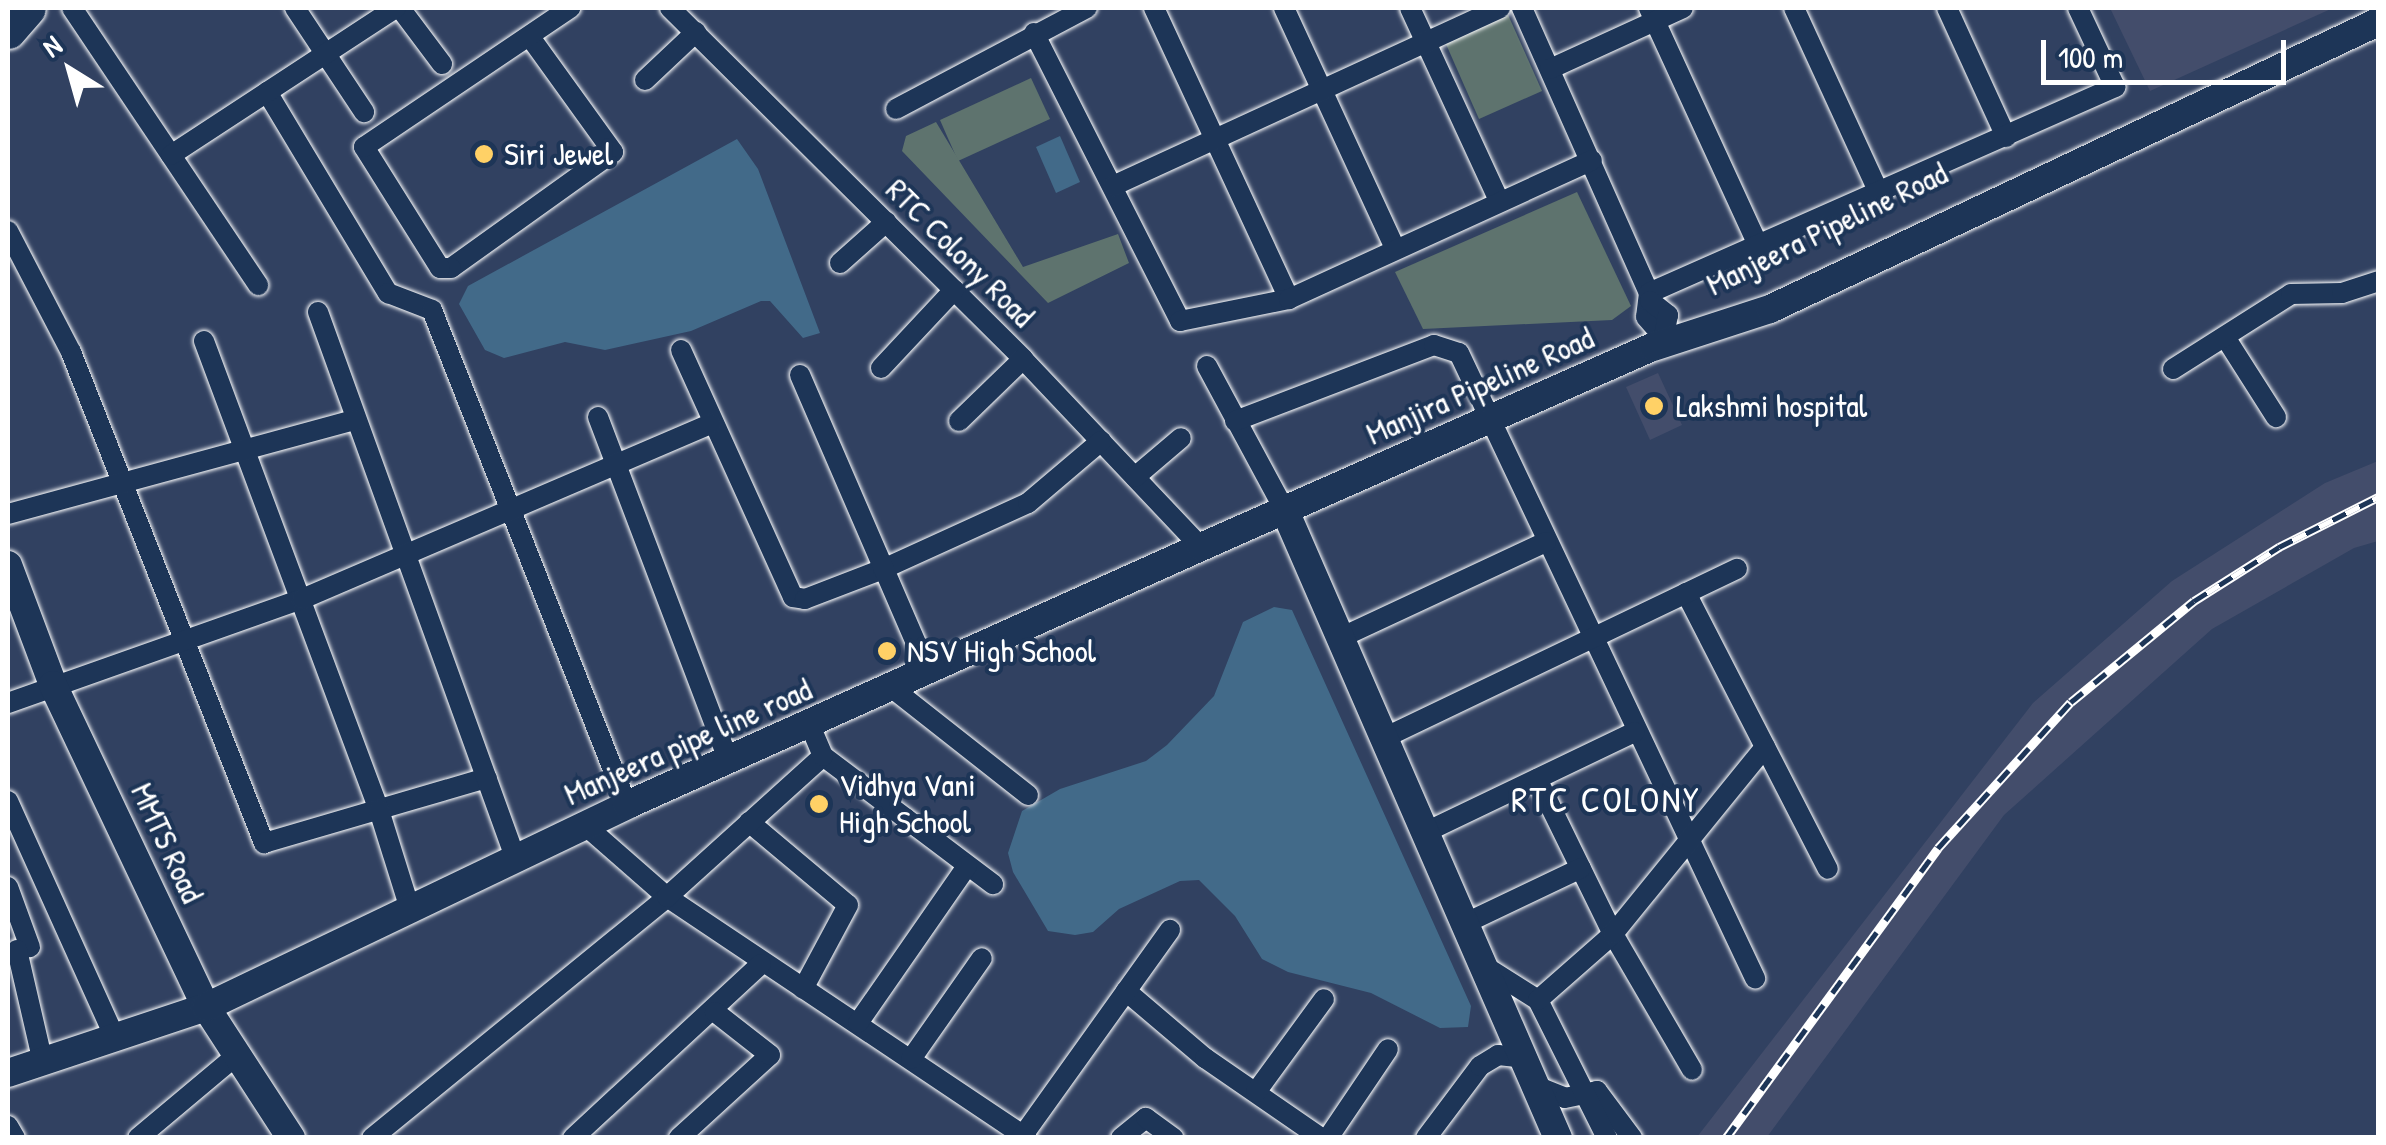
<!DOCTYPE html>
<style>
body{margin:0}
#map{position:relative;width:2386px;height:1145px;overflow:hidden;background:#314161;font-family:"Patrick Hand",sans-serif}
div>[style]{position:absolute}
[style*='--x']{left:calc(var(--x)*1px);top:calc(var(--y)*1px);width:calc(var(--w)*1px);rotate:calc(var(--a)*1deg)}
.built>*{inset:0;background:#434d6b}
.green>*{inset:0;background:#5e736e}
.water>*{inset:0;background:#426a89}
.roads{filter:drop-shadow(0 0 2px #fff) drop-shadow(0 0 2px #fff)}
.street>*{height:20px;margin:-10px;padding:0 10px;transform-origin:10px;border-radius:10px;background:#1d3557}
.secondary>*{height:28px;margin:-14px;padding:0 14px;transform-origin:14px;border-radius:14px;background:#1d3557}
.highway>*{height:35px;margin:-17.5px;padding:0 17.5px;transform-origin:17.5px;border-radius:17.5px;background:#1d3557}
.rail>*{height:9px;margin-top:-4.5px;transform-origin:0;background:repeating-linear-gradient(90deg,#1d3557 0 15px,#fff 0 30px);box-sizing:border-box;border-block:2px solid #fff}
.dots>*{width:28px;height:28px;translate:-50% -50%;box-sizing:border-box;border:5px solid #1d3557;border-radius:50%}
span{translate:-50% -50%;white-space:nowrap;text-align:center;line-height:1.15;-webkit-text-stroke:8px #1d3557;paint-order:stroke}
.poi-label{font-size:32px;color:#fff}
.left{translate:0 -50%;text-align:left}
.street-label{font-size:32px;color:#fff}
.neighbourhood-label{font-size:35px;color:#fff;letter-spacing:2.5px}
.frame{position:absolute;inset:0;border:10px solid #fff;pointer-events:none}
.north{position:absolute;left:20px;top:20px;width:100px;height:100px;-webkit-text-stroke:8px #1d3557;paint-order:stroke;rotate:323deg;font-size:28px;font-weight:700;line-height:40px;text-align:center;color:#fff}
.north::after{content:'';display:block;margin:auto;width:35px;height:45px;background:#fff;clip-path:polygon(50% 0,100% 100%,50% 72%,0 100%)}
.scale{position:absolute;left:2041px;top:40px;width:245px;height:45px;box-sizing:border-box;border:5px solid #fff;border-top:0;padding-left:12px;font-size:30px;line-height:35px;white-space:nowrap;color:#fff;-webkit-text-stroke:8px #1d3557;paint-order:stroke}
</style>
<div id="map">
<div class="built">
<div style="clip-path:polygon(2110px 8px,2333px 8px,2150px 91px)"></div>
<div style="clip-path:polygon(1658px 373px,1682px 425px,1650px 440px,1626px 387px)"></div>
<div style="clip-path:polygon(2378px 461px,2378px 541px,2354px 548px,2212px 629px,2004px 815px,1767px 1137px,1697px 1137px,2033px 703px,2172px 581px,2325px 483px)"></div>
</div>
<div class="green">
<div style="clip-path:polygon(1505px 8px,1542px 91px,1479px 119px,1442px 35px)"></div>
<div style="clip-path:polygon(1031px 78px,1050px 119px,958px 161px,940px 120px)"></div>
<div style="clip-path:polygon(936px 122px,1023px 267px,1118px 234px,1129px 263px,1048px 303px,902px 151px,906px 136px)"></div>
<div style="clip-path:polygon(1577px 192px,1631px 306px,1612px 320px,1423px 329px,1395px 272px)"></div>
</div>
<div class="water">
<div style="clip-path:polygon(1060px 136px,1080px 182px,1056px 193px,1036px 147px)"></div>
<div style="clip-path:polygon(737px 139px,758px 169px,820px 333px,803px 338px,770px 301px,761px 301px,691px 331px,605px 350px,565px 342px,504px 358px,485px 350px,459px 304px,468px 286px)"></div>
<div style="clip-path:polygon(1274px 607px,1292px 610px,1471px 1006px,1468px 1027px,1440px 1028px,1371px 993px,1288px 972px,1262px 959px,1235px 916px,1199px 880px,1180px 881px,1119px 909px,1093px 932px,1075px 935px,1048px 931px,1013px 872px,1008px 853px,1022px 811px,1060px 789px,1146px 761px,1167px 745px,1214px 696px,1243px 622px)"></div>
</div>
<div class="roads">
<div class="street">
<div style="--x:72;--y:8;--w:334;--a:56.1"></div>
<div style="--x:295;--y:8;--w:125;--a:56.4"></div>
<div style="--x:400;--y:8;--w:70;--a:53.1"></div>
<div style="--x:670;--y:8;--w:498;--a:44.8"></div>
<div style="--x:1023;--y:359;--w:259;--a:46.6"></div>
<div style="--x:1154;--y:8;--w:321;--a:65.1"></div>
<div style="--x:1284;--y:8;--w:264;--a:65.2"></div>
<div style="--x:1410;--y:8;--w:213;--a:65.2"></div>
<div style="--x:1522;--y:8;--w:312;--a:66"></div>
<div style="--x:1649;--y:293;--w:24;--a:97"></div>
<div style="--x:1646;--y:317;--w:33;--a:49"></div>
<div style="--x:1649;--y:8;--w:263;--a:65.3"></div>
<div style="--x:1794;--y:8;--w:206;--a:65.3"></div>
<div style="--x:1947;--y:8;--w:142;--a:65.4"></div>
<div style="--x:1034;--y:33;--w:323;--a:63.1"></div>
<div style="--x:1180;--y:321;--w:111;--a:-11.4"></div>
<div style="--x:1289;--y:299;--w:333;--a:-24.6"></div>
<div style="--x:530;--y:37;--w:142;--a:54.2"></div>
<div style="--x:613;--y:152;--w:199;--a:144.4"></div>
<div style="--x:451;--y:268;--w:11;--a:180"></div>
<div style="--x:440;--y:268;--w:143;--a:-122.1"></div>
<div style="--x:364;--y:147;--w:249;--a:-34"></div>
<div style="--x:1550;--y:69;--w:146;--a:-24.6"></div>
<div style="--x:645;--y:80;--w:70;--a:-43.3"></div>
<div style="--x:267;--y:92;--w:235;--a:59"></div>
<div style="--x:388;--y:293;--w:47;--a:21.1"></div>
<div style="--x:432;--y:310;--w:532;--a:68.5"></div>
<div style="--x:896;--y:109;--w:216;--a:-27.9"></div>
<div style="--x:171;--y:155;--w:269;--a:-33.2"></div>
<div style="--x:1113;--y:186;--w:426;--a:-24.7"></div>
<div style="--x:8;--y:231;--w:136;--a:62.5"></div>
<div style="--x:71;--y:352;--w:528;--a:68.54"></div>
<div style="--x:264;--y:843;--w:232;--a:-16.3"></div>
<div style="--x:840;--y:263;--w:62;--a:-41.7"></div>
<div style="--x:1649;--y:293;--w:510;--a:-23.85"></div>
<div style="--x:2115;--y:87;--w:87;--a:-115.1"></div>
<div style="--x:1650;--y:301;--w:23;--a:38"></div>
<div style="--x:1668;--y:315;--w:20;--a:101"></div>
<div style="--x:318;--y:312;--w:583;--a:70.13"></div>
<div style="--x:2225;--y:337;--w:95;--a:57.5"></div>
<div style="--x:204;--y:341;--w:501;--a:69.54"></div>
<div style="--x:379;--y:810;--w:107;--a:72.6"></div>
<div style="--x:681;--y:350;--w:271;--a:65.6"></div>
<div style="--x:793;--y:597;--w:12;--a:9"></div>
<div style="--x:805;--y:599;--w:84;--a:-21"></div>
<div style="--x:883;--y:569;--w:159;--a:-24.5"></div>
<div style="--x:1028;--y:503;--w:96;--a:-40.3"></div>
<div style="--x:1207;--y:366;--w:167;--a:61.7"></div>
<div style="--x:881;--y:368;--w:107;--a:-46.9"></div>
<div style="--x:2173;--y:369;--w:140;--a:-32.4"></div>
<div style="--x:2291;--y:294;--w:51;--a:-1.1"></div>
<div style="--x:2342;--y:293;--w:38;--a:-18"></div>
<div style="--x:800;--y:375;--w:322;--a:66.6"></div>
<div style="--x:598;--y:417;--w:368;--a:69.2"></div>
<div style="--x:959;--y:421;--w:89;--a:-44.1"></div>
<div style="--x:1235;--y:421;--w:213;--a:-20.9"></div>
<div style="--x:1434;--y:345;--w:26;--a:18"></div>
<div style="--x:1459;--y:353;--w:692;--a:64.66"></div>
<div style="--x:1135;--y:477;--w:60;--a:-40.3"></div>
<div style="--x:8;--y:514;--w:359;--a:-15.2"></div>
<div style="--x:1686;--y:593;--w:310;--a:62.8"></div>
<div style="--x:1342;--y:637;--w:225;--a:-25"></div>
<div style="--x:892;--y:688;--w:173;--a:38.2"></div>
<div style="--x:8;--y:703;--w:312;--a:-19.5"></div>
<div style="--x:302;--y:599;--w:445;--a:-23.2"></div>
<div style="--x:1388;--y:736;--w:387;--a:-25.6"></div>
<div style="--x:823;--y:756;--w:213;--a:37"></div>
<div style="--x:1537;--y:779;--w:173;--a:63.9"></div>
<div style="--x:1613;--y:934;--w:157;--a:59.8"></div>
<div style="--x:8;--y:801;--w:260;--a:65.7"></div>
<div style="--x:749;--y:822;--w:129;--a:40"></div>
<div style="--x:848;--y:905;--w:95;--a:118.2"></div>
<div style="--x:586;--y:826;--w:108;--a:41.2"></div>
<div style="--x:667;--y:897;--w:433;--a:33.8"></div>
<div style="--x:1428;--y:831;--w:229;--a:-25.6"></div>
<div style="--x:8;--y:887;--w:64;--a:69.9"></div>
<div style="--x:1468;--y:922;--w:125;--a:-25.5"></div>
<div style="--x:17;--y:950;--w:116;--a:77"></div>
<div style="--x:1489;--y:969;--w:58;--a:32.3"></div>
<div style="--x:1126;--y:991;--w:104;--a:40.3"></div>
<div style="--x:1205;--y:1058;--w:141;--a:34.6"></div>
<div style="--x:858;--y:1023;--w:191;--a:-55.2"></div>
<div style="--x:911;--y:1059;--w:123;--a:-54.9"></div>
<div style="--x:1536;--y:1086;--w:31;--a:22"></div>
<div style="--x:1565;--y:1098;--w:33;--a:-12"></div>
<div style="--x:1597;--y:1091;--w:59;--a:53.3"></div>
<div style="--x:1256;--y:1092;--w:115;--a:-53.8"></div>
<div style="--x:8;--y:1126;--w:14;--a:60"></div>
<div style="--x:138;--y:1138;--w:129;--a:-40"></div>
<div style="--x:372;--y:1138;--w:381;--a:-39.2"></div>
<div style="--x:667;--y:897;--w:210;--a:-42.1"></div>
<div style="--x:823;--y:756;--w:33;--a:-113"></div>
<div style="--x:573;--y:1138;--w:256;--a:-42.8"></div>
<div style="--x:679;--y:1138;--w:123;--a:-42.4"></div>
<div style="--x:770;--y:1055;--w:70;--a:-142"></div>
<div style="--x:1021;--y:1138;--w:256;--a:-54.4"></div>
<div style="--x:1121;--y:1138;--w:32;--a:-39"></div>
<div style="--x:1146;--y:1118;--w:34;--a:36"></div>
<div style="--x:1328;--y:1138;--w:107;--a:-56"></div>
<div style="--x:1426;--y:1138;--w:90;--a:-53.1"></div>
<div style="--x:1480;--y:1066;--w:21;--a:-31"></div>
<div style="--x:1498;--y:1055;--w:27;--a:6"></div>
<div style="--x:1607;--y:1138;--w:154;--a:-116.6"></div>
<div style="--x:1538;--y:1000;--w:100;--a:-41.3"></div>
<div style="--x:1613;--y:934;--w:241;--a:-50.9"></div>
</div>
<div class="secondary">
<div style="--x:1286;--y:513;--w:682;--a:66.48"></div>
<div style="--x:8;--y:565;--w:128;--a:69.4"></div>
<div style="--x:53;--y:685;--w:357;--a:64.6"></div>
<div style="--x:206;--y:1007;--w:156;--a:57"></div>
<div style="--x:8;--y:1073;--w:209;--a:-18.4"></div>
<div style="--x:206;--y:1007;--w:467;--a:-25.6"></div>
<div style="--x:627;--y:805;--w:629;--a:-24.2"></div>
<div style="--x:1201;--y:547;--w:494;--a:-23.9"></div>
<div style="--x:1653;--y:347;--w:123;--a:-18"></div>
<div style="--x:1770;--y:309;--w:672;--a:-25.27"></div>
</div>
<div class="highway">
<div style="--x:8;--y:31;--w:30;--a:-49"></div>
</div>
</div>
<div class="rail">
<div style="--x:1726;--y:1138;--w:359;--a:-53.8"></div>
<div style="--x:1938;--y:848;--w:197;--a:-47.7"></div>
<div style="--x:2071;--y:702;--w:159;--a:-39.4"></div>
<div style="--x:2194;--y:601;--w:101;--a:-32.4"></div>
<div style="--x:2279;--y:547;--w:111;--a:-26.8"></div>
</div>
<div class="dots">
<div style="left:484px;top:154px;background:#ffd166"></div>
<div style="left:1654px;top:406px;background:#ffd166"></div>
<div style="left:887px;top:651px;background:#ffd166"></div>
<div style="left:819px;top:804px;background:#ffd166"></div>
</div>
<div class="poi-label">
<span class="left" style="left:504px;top:154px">Siri Jewel</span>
<span class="left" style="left:1676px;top:406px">Lakshmi hospital</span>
<span class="left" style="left:907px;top:651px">NSV High School</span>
<span class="left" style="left:839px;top:804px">Vidhya Vani<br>High School</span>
</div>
<div class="street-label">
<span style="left:1827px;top:229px;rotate:-26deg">Manjeera Pipeline Road</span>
<span style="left:960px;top:253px;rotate:45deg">RTC Colony Road</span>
<span style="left:1480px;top:386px;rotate:-24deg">Manjira Pipeline Road</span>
<span style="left:688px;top:742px;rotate:-24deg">Manjeera pipe line road</span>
<span style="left:167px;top:843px;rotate:65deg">MMTS Road</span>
</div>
<div class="neighbourhood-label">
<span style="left:1606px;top:800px">RTC COLONY</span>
</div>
<div class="frame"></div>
<div class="north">N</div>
<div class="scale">100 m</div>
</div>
